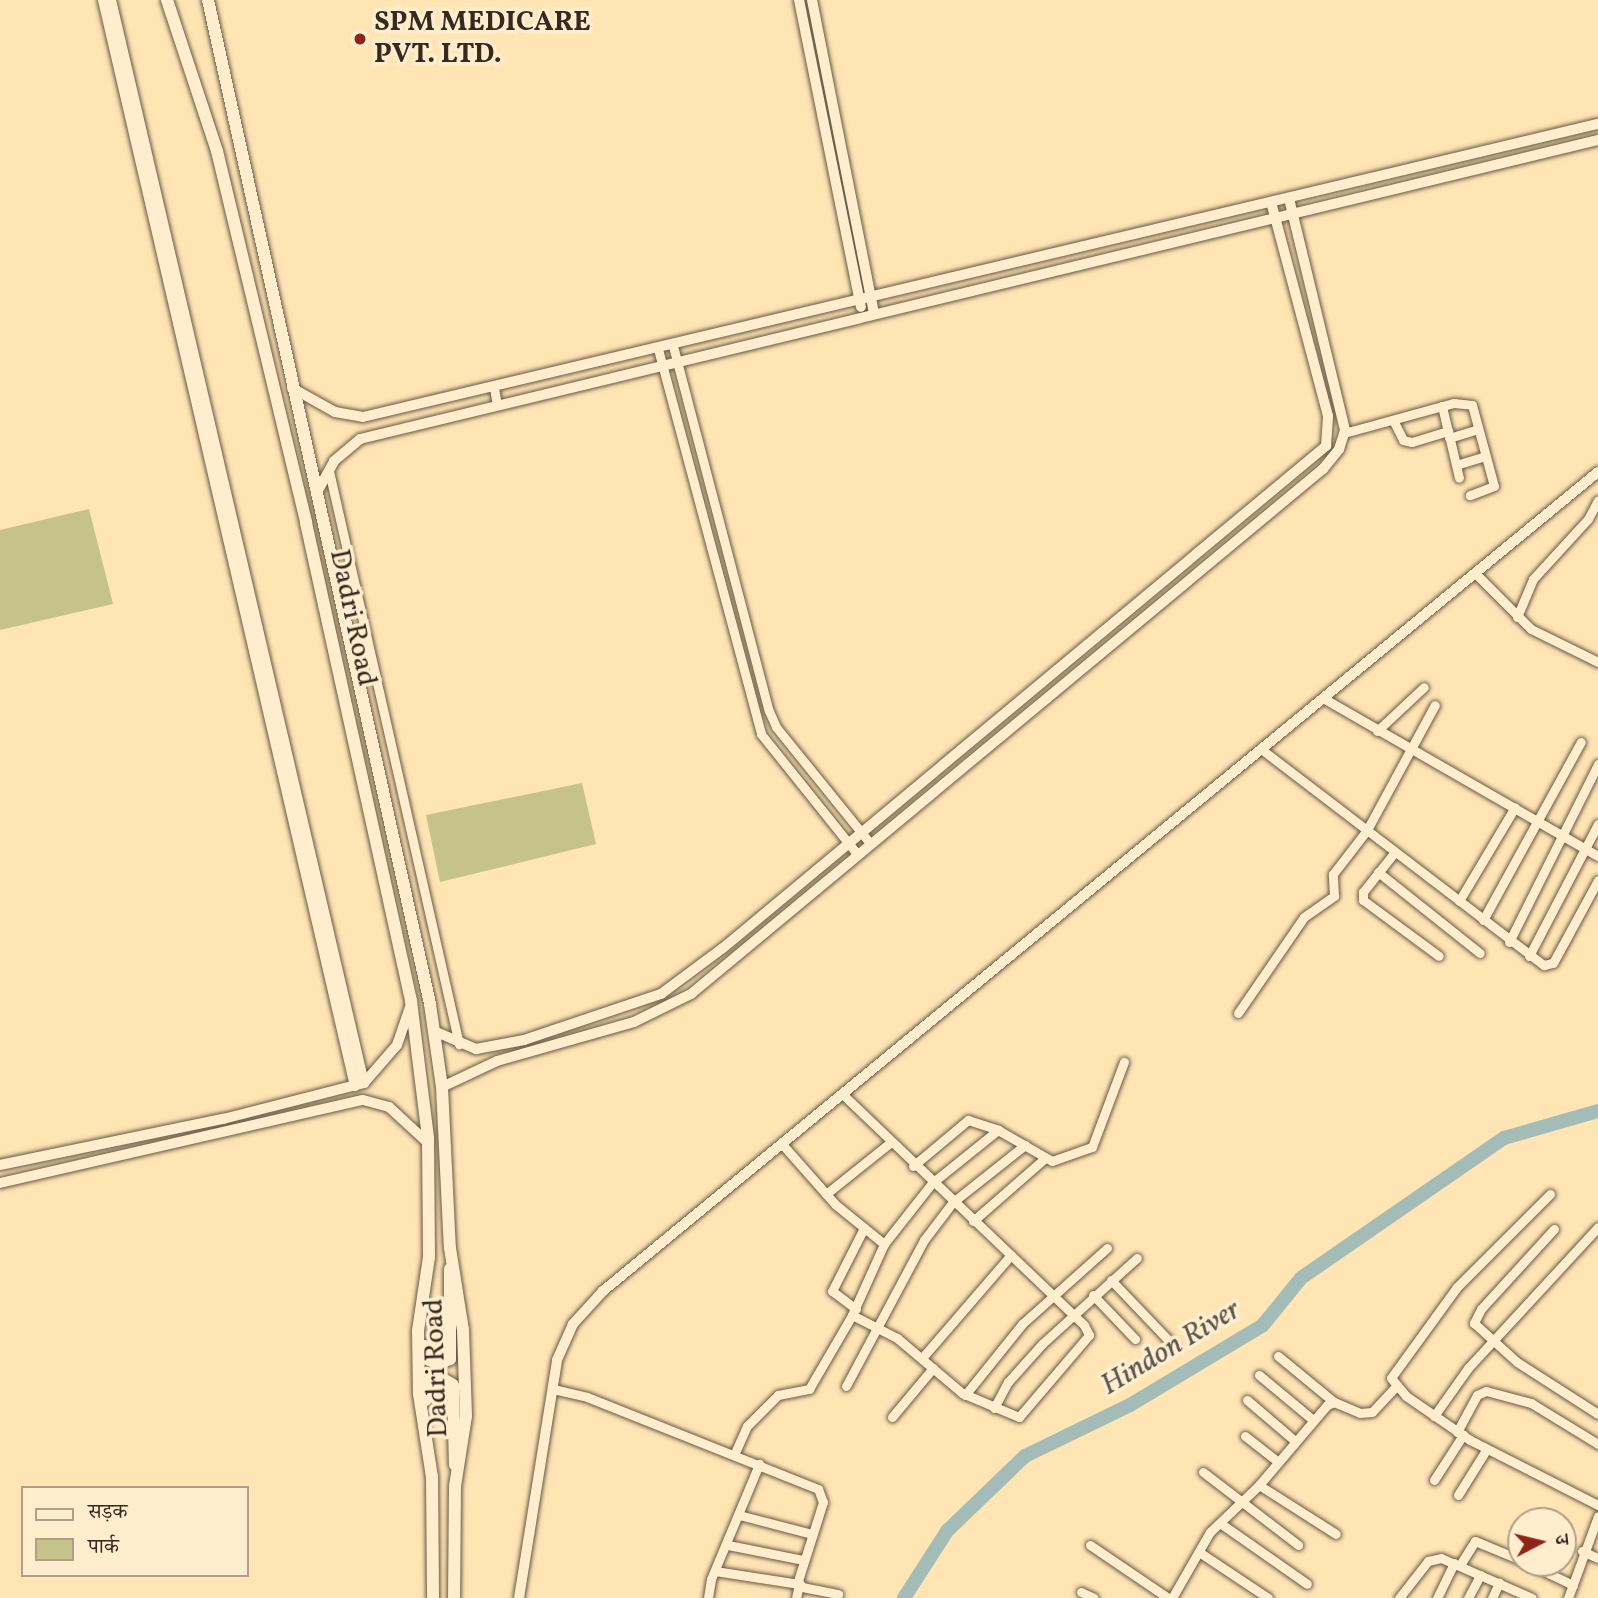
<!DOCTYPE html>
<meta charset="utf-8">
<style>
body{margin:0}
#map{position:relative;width:1598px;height:1598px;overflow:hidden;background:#ffe4b4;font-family:Vollkorn,"Noto Serif Devanagari",serif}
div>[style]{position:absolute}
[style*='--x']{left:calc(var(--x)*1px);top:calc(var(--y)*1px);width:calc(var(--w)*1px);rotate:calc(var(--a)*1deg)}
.green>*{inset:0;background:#c5c38a}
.river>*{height:14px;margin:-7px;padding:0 7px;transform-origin:7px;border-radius:7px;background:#a4bcb8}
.roads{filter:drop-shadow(0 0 2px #685845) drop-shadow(0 0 2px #685845)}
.minor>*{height:9px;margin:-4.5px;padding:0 4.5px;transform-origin:4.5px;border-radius:4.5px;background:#ffedce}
.tertiary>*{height:10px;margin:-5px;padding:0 5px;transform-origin:5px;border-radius:5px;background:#ffedce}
.secondary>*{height:12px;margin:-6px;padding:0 6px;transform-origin:6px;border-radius:6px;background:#ffedce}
.dots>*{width:19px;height:19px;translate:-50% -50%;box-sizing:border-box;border:4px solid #ffedce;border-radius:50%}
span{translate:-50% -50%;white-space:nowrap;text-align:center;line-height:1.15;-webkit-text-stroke:7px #ffedce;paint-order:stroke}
.poi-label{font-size:28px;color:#352920;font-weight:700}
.left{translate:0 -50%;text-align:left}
.street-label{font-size:28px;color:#352920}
.water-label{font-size:30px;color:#56554e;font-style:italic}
.legend{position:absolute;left:21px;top:1486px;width:228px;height:91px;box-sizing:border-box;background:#ffedce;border:2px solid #ae9f88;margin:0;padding:9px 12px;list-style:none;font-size:21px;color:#352920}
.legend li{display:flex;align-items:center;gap:14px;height:35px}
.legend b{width:35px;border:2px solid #ae9f88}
.north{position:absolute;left:1507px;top:1507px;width:70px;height:70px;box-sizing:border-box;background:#ffedce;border:2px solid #ae9f88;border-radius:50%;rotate:83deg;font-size:19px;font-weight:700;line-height:28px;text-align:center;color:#352920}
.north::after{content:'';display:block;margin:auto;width:24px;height:32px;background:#8f2418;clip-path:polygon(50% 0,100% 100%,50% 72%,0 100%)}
</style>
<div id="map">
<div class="green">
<div style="clip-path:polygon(89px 509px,113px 604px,0 630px,0 530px)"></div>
<div style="clip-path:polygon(582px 783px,596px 844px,440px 882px,426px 815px)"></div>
</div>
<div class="river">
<div style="--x:904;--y:1598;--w:80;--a:-57.3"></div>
<div style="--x:947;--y:1531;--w:108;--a:-43.9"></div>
<div style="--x:1025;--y:1456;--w:117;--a:-25.9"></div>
<div style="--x:1130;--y:1405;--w:155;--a:-31"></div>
<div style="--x:1263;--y:1325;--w:60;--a:-51"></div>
<div style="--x:1301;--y:1278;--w:247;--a:-34.6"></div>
<div style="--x:1504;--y:1138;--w:98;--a:-16"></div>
</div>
<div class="roads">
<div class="minor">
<div style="--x:673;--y:346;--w:377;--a:75.3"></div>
<div style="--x:769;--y:711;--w:17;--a:66"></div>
<div style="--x:776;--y:727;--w:149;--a:51"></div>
<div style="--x:658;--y:349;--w:399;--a:75"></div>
<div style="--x:761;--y:734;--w:154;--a:51.3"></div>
<div style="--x:494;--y:388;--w:17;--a:80"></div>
<div style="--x:1442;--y:406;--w:26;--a:77"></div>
<div style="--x:1393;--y:420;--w:22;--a:63"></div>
<div style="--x:1403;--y:440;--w:9;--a:13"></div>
<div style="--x:1412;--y:442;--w:38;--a:-17"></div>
<div style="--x:1448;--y:431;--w:48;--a:76.8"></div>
<div style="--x:1344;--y:433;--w:114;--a:-15.3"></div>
<div style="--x:1454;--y:403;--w:18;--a:6"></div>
<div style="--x:1472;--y:405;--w:84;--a:74.8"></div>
<div style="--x:1494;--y:486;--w:26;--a:159"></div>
<div style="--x:1449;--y:438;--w:30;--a:-17"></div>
<div style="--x:1456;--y:465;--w:30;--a:-17"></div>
<div style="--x:329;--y:471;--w:588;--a:77.22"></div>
<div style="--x:1475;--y:573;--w:79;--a:45"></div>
<div style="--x:1531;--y:629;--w:75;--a:26.2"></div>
<div style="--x:1517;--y:617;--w:41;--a:-67.2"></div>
<div style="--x:1533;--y:579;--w:81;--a:-47.5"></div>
<div style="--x:1588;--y:519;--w:21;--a:-62"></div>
<div style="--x:1323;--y:698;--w:317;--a:29.9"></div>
<div style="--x:1377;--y:731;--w:64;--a:-43.1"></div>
<div style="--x:1261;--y:749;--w:356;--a:37.4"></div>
<div style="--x:1544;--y:965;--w:9;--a:-13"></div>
<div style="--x:1553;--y:963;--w:94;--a:-61.5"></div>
<div style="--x:1394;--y:853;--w:50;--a:128.5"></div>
<div style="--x:1363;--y:892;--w:8;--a:90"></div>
<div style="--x:1363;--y:900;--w:94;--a:36.4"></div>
<div style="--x:1378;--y:872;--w:130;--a:38.5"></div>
<div style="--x:1459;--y:901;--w:109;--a:-59.2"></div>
<div style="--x:1483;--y:920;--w:203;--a:-61.2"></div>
<div style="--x:1509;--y:942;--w:199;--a:-63.4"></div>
<div style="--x:1529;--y:956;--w:149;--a:-62.4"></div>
<div style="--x:1238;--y:1013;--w:116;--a:-55.5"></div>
<div style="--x:1304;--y:917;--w:37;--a:-35"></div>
<div style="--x:1334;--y:896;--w:22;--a:-93"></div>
<div style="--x:1333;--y:874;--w:56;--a:-52.3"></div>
<div style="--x:1367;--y:830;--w:142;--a:-61.5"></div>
<div style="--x:782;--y:1144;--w:81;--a:48.5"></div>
<div style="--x:836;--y:1205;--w:62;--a:39.1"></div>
<div style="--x:884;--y:1244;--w:78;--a:114.3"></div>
<div style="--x:913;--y:1166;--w:72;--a:-39.9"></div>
<div style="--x:968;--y:1120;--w:32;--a:18"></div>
<div style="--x:998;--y:1130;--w:62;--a:29.9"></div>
<div style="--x:1052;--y:1161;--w:42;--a:-19.3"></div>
<div style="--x:1092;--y:1147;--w:91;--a:-69.4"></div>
<div style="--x:826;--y:1194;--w:82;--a:-38.6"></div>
<div style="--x:1550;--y:1194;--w:132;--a:135"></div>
<div style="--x:1457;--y:1287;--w:112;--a:126"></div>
<div style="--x:1391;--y:1378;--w:23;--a:50"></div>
<div style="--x:1406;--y:1396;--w:78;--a:34.5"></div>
<div style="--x:1470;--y:1440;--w:144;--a:26.9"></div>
<div style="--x:973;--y:1221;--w:96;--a:-41.2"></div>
<div style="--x:1554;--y:1229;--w:108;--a:132.4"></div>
<div style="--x:1481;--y:1309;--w:16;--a:117"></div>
<div style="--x:1474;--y:1323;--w:58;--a:42.2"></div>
<div style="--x:1517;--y:1362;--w:96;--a:32.7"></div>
<div style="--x:884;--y:1244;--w:78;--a:-51.8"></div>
<div style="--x:932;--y:1183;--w:85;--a:-38.8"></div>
<div style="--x:1111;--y:1280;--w:91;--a:46.3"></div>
<div style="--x:1093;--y:1295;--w:61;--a:46.3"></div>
<div style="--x:856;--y:1309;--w:30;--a:-143"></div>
<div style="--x:832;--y:1291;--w:71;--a:-63.1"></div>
<div style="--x:1278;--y:1356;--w:72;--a:39.4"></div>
<div style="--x:922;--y:1358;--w:136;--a:-49.2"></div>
<div style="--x:1259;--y:1375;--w:70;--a:39.8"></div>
<div style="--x:846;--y:1386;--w:166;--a:-61.9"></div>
<div style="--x:924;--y:1240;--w:48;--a:-52.7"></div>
<div style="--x:953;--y:1202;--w:92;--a:-38.4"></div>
<div style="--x:553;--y:1389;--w:35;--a:13"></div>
<div style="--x:587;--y:1397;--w:249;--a:21.7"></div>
<div style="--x:818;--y:1489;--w:14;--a:69"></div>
<div style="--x:823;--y:1502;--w:83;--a:107.6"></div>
<div style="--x:798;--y:1581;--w:7;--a:56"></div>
<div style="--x:802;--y:1587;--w:37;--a:11"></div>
<div style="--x:965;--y:1395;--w:91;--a:-51.2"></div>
<div style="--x:1022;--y:1324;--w:114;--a:-41.8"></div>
<div style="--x:1247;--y:1400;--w:63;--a:40.5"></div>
<div style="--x:994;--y:1408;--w:30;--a:-62"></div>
<div style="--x:1008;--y:1382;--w:51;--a:-48.2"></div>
<div style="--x:1042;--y:1344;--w:128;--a:-42.2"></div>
<div style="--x:1434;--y:1416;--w:59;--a:-54.7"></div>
<div style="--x:1468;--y:1368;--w:192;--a:-47.3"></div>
<div style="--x:892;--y:1417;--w:64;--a:-50.1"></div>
<div style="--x:1457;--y:1432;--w:42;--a:-61.6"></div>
<div style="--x:1477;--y:1395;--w:10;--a:-24"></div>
<div style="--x:1486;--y:1391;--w:47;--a:14.9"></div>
<div style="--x:1531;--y:1403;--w:79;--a:31.5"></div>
<div style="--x:1245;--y:1436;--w:41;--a:38"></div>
<div style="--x:734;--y:1455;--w:32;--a:-66"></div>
<div style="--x:747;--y:1426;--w:44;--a:-45"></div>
<div style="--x:778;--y:1395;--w:32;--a:-11"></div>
<div style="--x:809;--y:1389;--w:86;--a:-59.8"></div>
<div style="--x:852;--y:1315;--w:51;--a:27.1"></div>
<div style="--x:897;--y:1338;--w:85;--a:40.2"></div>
<div style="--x:962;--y:1393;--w:62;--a:22.8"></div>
<div style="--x:1019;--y:1417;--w:108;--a:-49.5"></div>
<div style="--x:1089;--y:1335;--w:11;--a:-117"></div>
<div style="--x:1084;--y:1325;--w:335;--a:-136.3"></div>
<div style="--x:1203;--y:1472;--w:120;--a:37.5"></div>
<div style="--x:1434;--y:1480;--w:54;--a:-57.2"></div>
<div style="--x:1259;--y:1485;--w:91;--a:32.5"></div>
<div style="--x:1458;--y:1495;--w:53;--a:-58.1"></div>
<div style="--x:739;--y:1515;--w:75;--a:14.6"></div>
<div style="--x:1220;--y:1523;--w:106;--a:35"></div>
<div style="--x:728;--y:1545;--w:76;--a:11.3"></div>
<div style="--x:1090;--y:1545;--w:94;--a:34.2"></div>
<div style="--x:1582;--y:1551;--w:17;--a:24"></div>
<div style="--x:1199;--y:1552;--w:83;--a:33.7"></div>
<div style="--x:1527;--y:1563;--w:51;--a:25.6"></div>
<div style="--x:1460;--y:1565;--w:28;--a:-58"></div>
<div style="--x:1475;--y:1541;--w:50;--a:22.4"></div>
<div style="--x:715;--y:1571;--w:85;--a:8.8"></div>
<div style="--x:799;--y:1584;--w:14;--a:102"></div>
<div style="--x:1081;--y:1592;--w:14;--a:25"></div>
<div style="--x:708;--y:1598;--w:19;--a:-81"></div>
<div style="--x:711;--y:1579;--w:125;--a:-67.3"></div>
<div style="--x:1172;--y:1598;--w:76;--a:-60.1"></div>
<div style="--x:1210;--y:1532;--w:68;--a:-43.8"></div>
<div style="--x:1259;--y:1485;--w:105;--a:-49.6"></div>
<div style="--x:1327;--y:1405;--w:8;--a:-23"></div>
<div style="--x:1334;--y:1402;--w:28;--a:23"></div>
<div style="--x:1360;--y:1413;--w:12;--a:-5"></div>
<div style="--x:1372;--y:1412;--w:34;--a:-47"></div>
<div style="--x:1399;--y:1598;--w:47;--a:-51.9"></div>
<div style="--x:1428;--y:1561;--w:13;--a:-13"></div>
<div style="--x:1441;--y:1558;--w:99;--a:23.7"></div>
<div style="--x:1437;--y:1598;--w:39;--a:-64"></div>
<div style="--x:1468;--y:1598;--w:26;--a:-62"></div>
<div style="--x:1492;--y:1598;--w:17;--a:-65"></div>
<div style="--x:1568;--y:1598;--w:87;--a:-69.9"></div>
</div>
<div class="tertiary">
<div style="--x:103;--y:0;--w:1115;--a:76.94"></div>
<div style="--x:111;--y:0;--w:1112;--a:76.85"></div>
<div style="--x:799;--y:0;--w:313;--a:78.6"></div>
<div style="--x:812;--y:0;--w:320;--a:78.8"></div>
<div style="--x:292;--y:388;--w:49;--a:29.2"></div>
<div style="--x:335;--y:412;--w:28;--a:10"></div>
<div style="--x:363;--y:417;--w:1269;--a:-13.35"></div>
<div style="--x:316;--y:494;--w:38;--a:-61"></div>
<div style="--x:334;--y:461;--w:34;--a:-40"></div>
<div style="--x:360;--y:439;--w:1274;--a:-13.58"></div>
<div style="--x:434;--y:1031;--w:46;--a:23.2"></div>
<div style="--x:476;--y:1049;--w:49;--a:-10.6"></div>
<div style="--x:524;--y:1040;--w:145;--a:-18.6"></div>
<div style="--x:661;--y:994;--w:77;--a:-36.6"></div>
<div style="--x:723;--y:948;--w:785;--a:-39.78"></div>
<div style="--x:1326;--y:446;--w:30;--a:-86"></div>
<div style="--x:1328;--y:416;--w:221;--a:-104.9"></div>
<div style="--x:442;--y:1087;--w:61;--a:-25.3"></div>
<div style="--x:497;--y:1061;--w:142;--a:-15.9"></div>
<div style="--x:634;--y:1022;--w:64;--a:-26.2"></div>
<div style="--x:691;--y:994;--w:822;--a:-39.72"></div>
<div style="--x:1323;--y:469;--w:26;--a:-51"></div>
<div style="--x:1339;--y:449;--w:20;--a:-72"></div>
<div style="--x:1345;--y:430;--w:239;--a:-103.6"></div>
<div style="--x:0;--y:1165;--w:228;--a:-11.7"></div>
<div style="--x:223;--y:1119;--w:146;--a:-14.3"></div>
<div style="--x:364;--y:1083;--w:50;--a:-49"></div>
<div style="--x:397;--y:1045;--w:39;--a:-71"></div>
<div style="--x:0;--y:1183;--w:372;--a:-12.9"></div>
<div style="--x:363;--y:1100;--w:27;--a:15"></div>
<div style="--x:389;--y:1107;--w:53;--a:42.7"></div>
<div style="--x:519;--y:1598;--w:241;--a:-80.9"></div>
<div style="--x:557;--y:1360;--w:39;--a:-66"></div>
<div style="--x:573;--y:1324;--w:45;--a:-47.7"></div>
<div style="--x:603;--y:1291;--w:1289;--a:-39.46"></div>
</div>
<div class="secondary">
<div style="--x:167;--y:0;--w:159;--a:71.7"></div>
<div style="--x:217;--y:151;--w:382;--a:76.5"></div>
<div style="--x:306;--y:523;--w:489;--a:77.6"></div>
<div style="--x:411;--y:1001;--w:138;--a:82.9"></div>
<div style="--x:428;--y:1138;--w:119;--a:89.5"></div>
<div style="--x:429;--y:1257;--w:75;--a:98.5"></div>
<div style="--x:418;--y:1331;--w:63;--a:89.1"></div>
<div style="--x:419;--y:1394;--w:84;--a:81.1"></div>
<div style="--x:432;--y:1477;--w:121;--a:89.5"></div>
<div style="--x:208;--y:0;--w:1028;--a:77.53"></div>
<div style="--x:430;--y:1004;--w:84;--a:81.8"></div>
<div style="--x:442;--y:1087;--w:161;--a:87.2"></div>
<div style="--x:450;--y:1248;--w:83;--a:81"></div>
<div style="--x:463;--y:1330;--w:86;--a:88"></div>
<div style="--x:466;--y:1416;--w:71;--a:98.9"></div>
<div style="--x:455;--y:1486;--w:112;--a:90.5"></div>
<div style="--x:425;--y:1346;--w:13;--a:81"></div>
<div style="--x:427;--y:1359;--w:12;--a:24"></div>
<div style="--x:438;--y:1364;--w:13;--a:-23"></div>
<div style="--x:450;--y:1359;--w:90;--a:-90"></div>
<div style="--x:426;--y:1400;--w:21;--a:-79"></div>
<div style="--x:430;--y:1379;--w:9;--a:-21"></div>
<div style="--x:438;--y:1376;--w:17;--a:31"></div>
<div style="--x:453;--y:1385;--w:80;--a:88.6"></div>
</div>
</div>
<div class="dots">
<div style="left:360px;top:39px;background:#8f2418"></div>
</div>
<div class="poi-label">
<span class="left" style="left:374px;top:39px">SPM MEDICARE<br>PVT. LTD.</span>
</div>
<div class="street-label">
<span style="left:352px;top:618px;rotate:78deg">Dadri Road</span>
<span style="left:437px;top:1368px;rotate:-92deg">Dadri Road</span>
</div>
<div class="water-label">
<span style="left:1171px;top:1348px;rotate:-31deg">Hindon River</span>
</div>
<ul class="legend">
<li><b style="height:9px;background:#ffedce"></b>सड़क</li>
<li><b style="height:19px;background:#c5c38a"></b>पार्क</li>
</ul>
<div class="north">उ</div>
</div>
